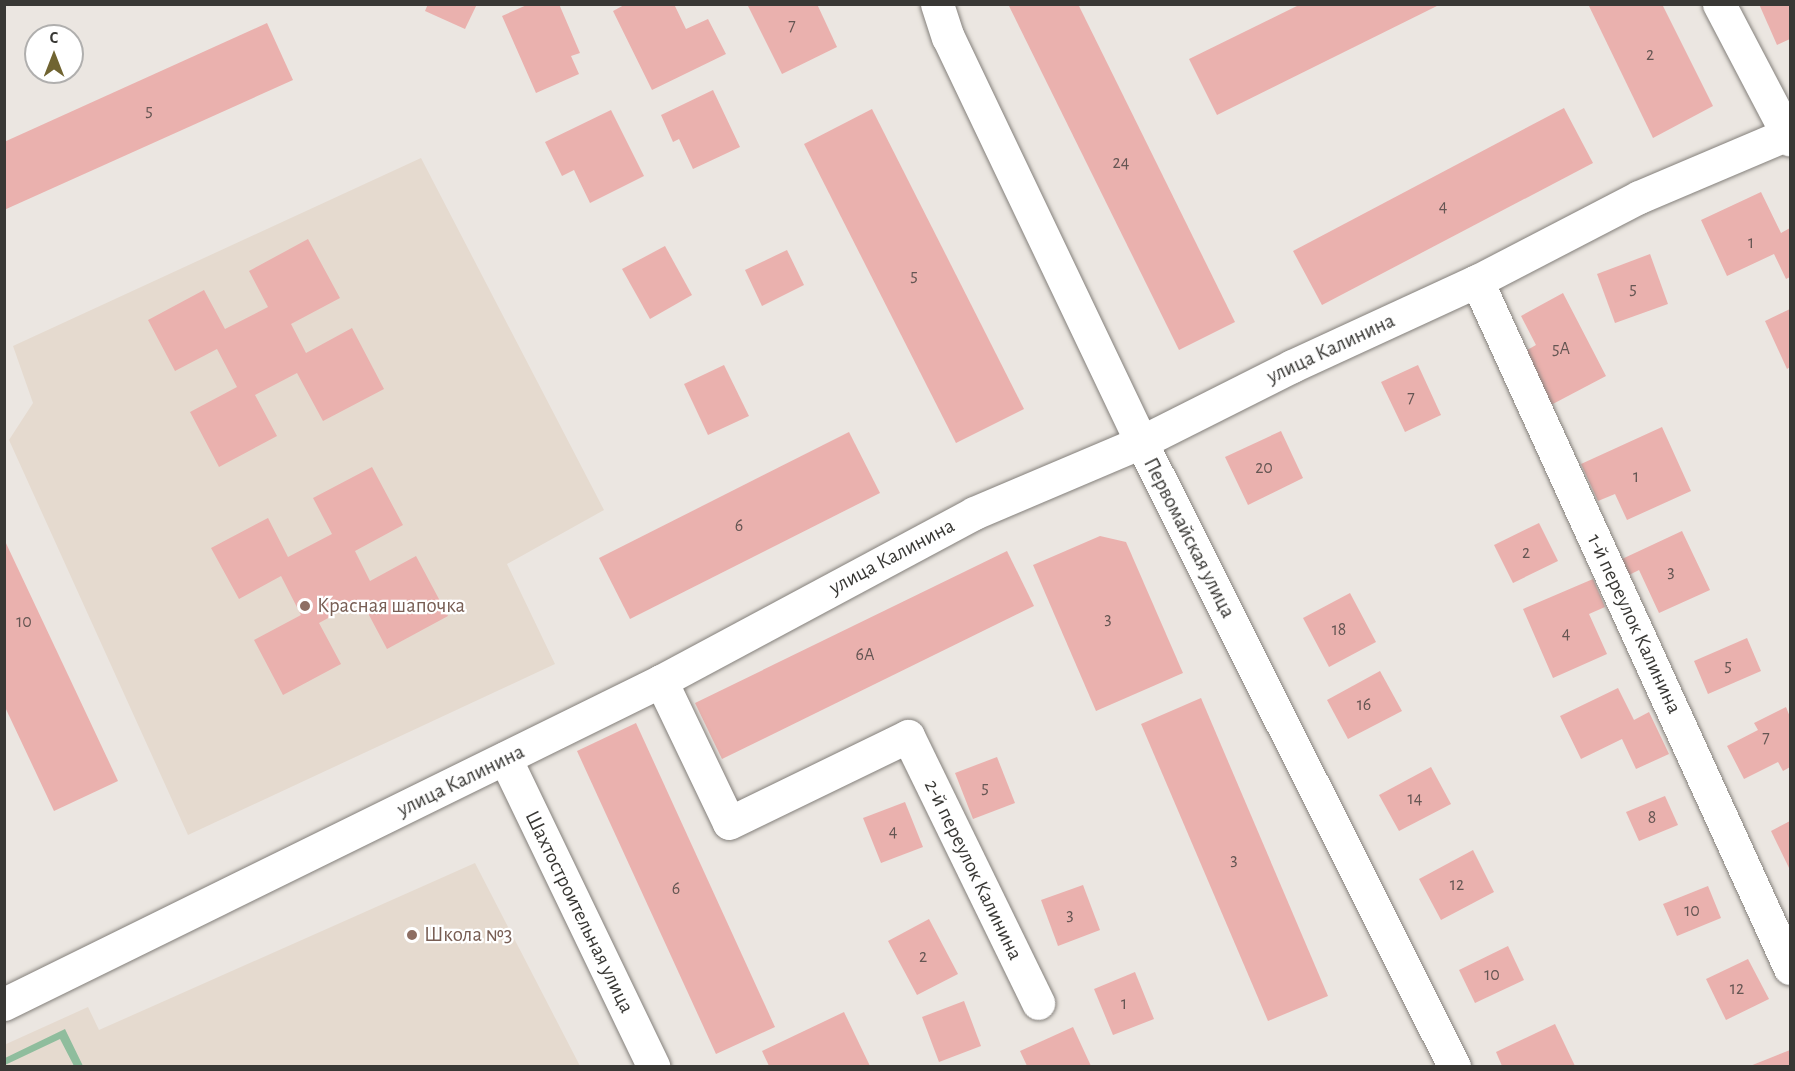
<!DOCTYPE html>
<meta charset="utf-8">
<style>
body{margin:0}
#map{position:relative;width:1795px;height:1071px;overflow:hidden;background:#ebe6e1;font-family:"Alegreya Sans",sans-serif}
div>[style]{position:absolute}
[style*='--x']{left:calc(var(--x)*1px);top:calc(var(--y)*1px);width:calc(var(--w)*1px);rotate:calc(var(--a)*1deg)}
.built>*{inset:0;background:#e5dacf}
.forest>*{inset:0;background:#8fbd9d}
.building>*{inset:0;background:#eab1ae}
.roads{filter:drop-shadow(0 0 2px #84807b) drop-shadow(0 0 2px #84807b)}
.minor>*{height:33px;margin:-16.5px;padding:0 16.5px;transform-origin:16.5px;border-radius:16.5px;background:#fff}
.dots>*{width:16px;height:16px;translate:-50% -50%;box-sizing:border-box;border:3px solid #fff;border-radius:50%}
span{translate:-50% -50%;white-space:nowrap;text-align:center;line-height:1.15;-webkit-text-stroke:4.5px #fff;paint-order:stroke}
.number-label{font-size:18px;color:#655653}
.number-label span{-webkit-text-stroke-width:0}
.street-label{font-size:21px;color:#393835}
.education-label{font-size:21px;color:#785e54}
.left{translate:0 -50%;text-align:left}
.frame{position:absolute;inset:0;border:6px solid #393835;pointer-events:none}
.north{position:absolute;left:24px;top:24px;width:60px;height:60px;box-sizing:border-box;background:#fff;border:2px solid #b0afae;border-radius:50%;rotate:0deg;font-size:16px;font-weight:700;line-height:24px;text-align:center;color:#393835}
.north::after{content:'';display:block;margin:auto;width:21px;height:27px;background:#706431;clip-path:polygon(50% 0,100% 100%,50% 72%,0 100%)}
</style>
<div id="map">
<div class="built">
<div style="clip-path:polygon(421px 158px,604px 510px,507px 564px,555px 664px,188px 835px,9px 440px,33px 403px,13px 346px)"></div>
<div style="clip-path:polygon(475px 863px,580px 1066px,5px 1066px,4px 1045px,88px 1007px,99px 1030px)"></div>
</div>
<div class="forest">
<div style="clip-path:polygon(65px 1029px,83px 1066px,74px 1066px,60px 1039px,5px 1065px,5px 1058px)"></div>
</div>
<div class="building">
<div style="clip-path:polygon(428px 4px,477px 4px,465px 29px,425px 11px)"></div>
<div style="clip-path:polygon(529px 4px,559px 4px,580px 53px,571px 56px,579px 74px,536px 93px,502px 16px)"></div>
<div style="clip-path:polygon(626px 4px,674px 4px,686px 29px,708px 19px,726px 54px,652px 90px,613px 11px)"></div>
<div style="clip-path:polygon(747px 4px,817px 4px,837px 47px,782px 74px)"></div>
<div style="clip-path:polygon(1008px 4px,1078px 4px,1235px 322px,1179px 350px)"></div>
<div style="clip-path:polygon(1301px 4px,1441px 4px,1217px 115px,1189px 59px)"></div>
<div style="clip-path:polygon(1588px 4px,1662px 4px,1713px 106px,1653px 138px)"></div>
<div style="clip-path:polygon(1759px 4px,1790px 4px,1790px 39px,1777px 45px)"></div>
<div style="clip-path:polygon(267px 23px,293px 80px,4px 210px,4px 142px)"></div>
<div style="clip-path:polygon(713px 90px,740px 147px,693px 169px,679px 139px,673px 142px,661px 115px)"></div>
<div style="clip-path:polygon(1564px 108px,1593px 163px,1322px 305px,1293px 251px)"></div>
<div style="clip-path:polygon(872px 109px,1024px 409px,956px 443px,804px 144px)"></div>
<div style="clip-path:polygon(611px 110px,644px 176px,590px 203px,574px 170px,562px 176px,545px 142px)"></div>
<div style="clip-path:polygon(1761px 192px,1781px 233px,1790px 228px,1790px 277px,1786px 279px,1774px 254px,1727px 276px,1701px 220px)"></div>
<div style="clip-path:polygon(308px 239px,340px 298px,291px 324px,306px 353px,352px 328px,384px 389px,323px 421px,297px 373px,255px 395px,277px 436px,219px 467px,190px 412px,237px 387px,217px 349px,175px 371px,148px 320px,204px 290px,225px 329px,268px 307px,249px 271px)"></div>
<div style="clip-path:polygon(665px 246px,692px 295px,650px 319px,622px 269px)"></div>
<div style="clip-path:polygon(787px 250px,804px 285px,762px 306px,745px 270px)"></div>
<div style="clip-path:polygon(1650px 254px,1668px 304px,1615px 323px,1597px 274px)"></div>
<div style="clip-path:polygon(1563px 293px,1606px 376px,1549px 406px,1522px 353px,1536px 345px,1521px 316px)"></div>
<div style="clip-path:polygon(1790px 309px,1790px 367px,1787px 369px,1765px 321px)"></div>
<div style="clip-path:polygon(724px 365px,749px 416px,708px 435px,684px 384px)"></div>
<div style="clip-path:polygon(1418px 365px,1441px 415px,1405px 432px,1381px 382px)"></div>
<div style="clip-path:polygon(1662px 427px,1691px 491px,1627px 520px,1615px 494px,1598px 501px,1581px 464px)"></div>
<div style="clip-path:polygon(1281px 431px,1303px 478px,1248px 505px,1225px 457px)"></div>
<div style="clip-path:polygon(849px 432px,880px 493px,630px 619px,599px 558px)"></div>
<div style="clip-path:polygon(372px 467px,403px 525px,355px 551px,370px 581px,416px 556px,448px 616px,387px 649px,361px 600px,319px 623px,341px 664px,283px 695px,254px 640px,301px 615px,281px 576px,239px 599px,211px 548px,268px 518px,288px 557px,332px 534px,313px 498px)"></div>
<div style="clip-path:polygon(1539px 523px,1558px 561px,1513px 583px,1494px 545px)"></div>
<div style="clip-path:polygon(1682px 531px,1710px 590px,1659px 613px,1639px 570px,1629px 575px,1622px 559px)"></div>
<div style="clip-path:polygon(1100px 536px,1126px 542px,1183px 673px,1096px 711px,1033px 565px)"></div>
<div style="clip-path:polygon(4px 539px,118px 781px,54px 811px,4px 705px)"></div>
<div style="clip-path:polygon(1007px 551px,1034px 606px,722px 759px,695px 703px)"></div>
<div style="clip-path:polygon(1593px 579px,1605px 607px,1589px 614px,1607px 654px,1553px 678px,1523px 609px)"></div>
<div style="clip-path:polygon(1350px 593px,1376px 642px,1329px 667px,1303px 618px)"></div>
<div style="clip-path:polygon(1747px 638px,1761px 671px,1708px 694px,1694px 661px)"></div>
<div style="clip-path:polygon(1380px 671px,1402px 711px,1348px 739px,1327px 700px)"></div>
<div style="clip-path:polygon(1618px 688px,1634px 720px,1649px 712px,1669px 754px,1636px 769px,1622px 739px,1581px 759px,1560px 716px)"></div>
<div style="clip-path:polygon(1201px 698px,1328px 996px,1268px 1021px,1141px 724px)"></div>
<div style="clip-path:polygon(1786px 707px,1790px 717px,1790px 767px,1783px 771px,1778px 762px,1744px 779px,1727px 746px,1758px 730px,1754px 723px)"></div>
<div style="clip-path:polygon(636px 723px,775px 1027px,716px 1054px,577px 751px)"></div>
<div style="clip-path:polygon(997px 757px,1015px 803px,973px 819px,955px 773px)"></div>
<div style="clip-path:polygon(1431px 767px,1451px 804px,1399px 831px,1379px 795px)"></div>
<div style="clip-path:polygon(1665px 796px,1678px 825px,1639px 841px,1626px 812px)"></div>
<div style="clip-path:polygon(905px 802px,923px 847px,881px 863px,863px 818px)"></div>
<div style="clip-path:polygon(1790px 821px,1790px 870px,1771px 831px)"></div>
<div style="clip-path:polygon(1473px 850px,1494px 892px,1441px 920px,1419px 879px)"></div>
<div style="clip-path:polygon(1083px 885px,1100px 930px,1058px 946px,1041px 900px)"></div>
<div style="clip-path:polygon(1708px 886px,1721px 918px,1677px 936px,1663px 904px)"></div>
<div style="clip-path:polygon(929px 919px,958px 974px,917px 995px,888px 941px)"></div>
<div style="clip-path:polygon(1508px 946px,1524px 980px,1475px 1003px,1459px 970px)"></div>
<div style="clip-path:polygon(1748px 959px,1769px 999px,1726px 1020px,1706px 979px)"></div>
<div style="clip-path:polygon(1135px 972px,1154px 1019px,1113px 1035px,1094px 989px)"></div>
<div style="clip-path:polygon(964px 1001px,981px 1046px,939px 1062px,922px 1017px)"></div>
<div style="clip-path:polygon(844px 1012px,870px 1066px,769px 1066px,762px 1051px)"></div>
<div style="clip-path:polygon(1555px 1024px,1575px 1066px,1502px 1066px,1496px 1052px)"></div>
<div style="clip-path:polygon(1073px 1027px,1091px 1066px,1027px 1066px,1020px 1051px)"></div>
<div style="clip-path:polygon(1790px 1050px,1790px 1066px,1750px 1066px)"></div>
</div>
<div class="roads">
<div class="minor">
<div style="--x:937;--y:4;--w:35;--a:72"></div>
<div style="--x:948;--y:37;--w:449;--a:64.5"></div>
<div style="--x:1141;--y:442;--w:698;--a:63.36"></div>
<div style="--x:1719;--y:4;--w:153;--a:62.3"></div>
<div style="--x:1477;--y:281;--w:755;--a:65.51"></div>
<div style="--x:661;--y:681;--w:157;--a:64.4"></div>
<div style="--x:729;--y:823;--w:199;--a:-25.9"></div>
<div style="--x:908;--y:736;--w:297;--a:64"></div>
<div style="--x:505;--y:758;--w:342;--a:64.3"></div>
<div style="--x:4;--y:1004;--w:732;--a:-26.18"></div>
<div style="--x:661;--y:681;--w:355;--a:-28.2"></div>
<div style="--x:974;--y:513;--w:181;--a:-23"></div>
<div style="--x:1141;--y:442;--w:169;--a:-26.7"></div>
<div style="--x:1292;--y:366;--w:204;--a:-24.7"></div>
<div style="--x:1477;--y:281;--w:182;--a:-27.4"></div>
<div style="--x:1639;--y:197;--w:164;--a:-23"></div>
</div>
</div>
<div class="dots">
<div style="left:305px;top:606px;background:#8d6e63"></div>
<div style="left:412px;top:935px;background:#8d6e63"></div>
</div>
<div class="number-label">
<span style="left:792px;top:26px">7</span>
<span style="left:1650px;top:55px">2</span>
<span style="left:149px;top:111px">5</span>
<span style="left:1121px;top:163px">24</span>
<span style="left:1443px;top:207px">4</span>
<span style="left:1751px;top:243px">1</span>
<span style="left:914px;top:276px">5</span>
<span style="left:1633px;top:289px">5</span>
<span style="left:1561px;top:349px">5А</span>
<span style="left:1411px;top:398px">7</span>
<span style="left:1264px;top:468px">20</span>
<span style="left:1636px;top:477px">1</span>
<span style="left:739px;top:526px">6</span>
<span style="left:1526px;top:553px">2</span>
<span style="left:1671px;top:572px">3</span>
<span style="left:1108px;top:619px">3</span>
<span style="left:24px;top:622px">10</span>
<span style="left:1339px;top:630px">18</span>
<span style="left:1566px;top:634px">4</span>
<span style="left:865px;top:655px">6А</span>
<span style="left:1728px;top:666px">5</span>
<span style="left:1364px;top:705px">16</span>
<span style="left:1766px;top:738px">7</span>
<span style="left:985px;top:788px">5</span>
<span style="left:1415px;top:799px">14</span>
<span style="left:1652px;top:818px">8</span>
<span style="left:893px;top:832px">4</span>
<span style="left:1234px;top:860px">3</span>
<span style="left:1457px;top:885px">12</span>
<span style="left:676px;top:889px">6</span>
<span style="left:1692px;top:911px">10</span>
<span style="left:1070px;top:915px">3</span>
<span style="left:923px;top:957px">2</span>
<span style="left:1492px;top:975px">10</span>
<span style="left:1737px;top:989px">12</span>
<span style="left:1124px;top:1004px">1</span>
</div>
<div class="street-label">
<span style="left:1331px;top:349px;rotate:-25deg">улица Калинина</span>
<span style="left:1189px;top:538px;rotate:63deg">Первомайская улица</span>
<span style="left:892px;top:557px;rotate:-28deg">улица Калинина</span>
<span style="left:1634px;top:624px;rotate:65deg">1-й переулок Калинина</span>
<span style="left:461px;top:781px;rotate:-26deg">улица Калинина</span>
<span style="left:973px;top:870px;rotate:64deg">2-й переулок Калинина</span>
<span style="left:579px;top:912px;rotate:64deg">Шахтостроительная улица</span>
</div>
<div class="education-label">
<span class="left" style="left:317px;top:606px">Красная шапочка</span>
<span class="left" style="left:424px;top:935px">Школа №3</span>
</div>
<div class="frame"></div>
<div class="north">С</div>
</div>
